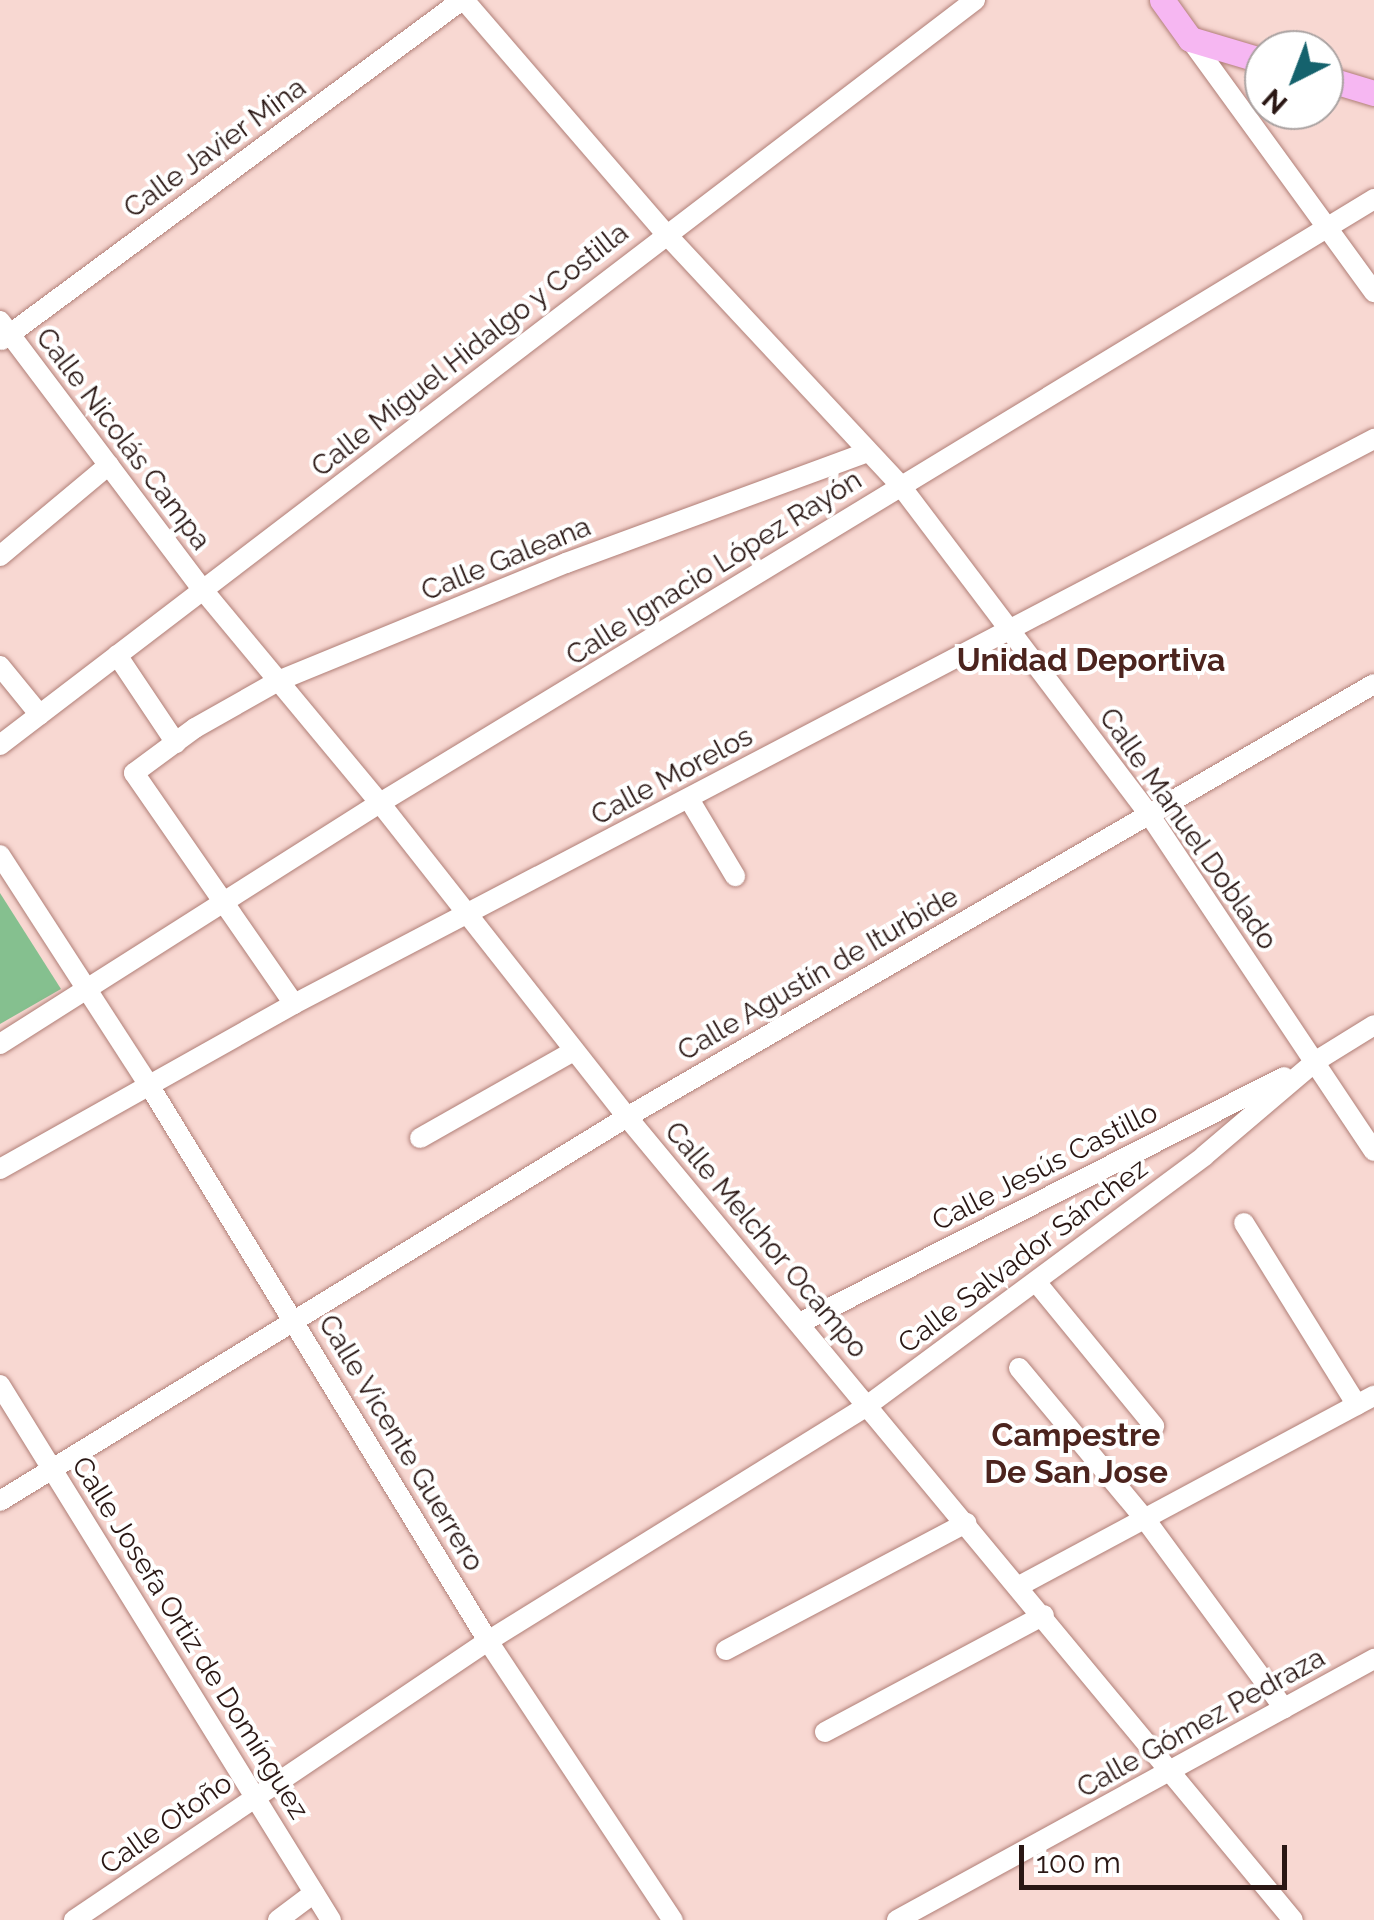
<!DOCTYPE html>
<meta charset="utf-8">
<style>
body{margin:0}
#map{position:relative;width:1374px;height:1920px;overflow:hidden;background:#f8d8d2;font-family:Raleway,sans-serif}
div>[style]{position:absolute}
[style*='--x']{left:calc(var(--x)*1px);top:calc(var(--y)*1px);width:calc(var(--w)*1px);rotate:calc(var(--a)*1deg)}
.green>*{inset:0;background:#85c08f}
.roads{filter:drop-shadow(0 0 2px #b07f77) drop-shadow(0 0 2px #b07f77)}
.minor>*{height:20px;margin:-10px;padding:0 10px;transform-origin:10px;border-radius:10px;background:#fff}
.major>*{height:25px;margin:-12.5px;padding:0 12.5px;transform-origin:12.5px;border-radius:12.5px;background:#f6b7f2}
span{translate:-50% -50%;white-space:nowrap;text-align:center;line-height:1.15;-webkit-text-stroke:8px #fff;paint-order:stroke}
.street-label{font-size:28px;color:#2a1714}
.quarter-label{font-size:32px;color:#4c241e;font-weight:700}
.north{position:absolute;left:1244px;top:30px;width:100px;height:100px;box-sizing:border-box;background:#fff;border:2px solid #aaa2a1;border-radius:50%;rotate:222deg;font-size:28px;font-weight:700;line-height:40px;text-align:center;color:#2a1714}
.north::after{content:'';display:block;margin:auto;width:35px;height:45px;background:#15626d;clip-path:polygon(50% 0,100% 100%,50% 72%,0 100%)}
.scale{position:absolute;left:1019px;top:1845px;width:268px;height:45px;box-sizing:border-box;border:5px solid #2a1714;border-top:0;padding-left:12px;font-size:30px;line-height:35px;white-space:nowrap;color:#2a1714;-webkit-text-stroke:8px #fff;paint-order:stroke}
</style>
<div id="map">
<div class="green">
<div style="clip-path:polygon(0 893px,61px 989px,0 1024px)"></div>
</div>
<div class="roads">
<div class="minor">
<div style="--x:464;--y:0;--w:309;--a:49.2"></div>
<div style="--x:666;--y:234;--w:343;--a:47"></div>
<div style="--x:900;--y:485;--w:413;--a:52.9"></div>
<div style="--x:1149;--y:814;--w:405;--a:56.3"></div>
<div style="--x:1190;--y:39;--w:313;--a:54"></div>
<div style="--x:0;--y:321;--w:337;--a:53"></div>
<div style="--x:203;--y:590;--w:277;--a:50.3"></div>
<div style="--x:380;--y:803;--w:400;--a:51.8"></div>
<div style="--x:627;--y:1117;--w:1043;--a:50.33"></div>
<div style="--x:2;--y:340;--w:572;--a:-36.47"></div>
<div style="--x:0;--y:556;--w:142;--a:-39.9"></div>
<div style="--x:117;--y:655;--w:106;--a:56.2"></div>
<div style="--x:0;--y:666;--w:63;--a:50.8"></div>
<div style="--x:0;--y:745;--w:1227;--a:-37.38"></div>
<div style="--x:689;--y:799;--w:90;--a:59.1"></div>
<div style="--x:0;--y:855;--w:274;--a:57.1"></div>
<div style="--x:149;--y:1085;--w:651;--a:58.63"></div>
<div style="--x:488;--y:1641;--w:335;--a:56.5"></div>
<div style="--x:294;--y:1004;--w:281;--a:-124.7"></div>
<div style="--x:134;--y:773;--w:76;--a:-36.4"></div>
<div style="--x:195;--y:728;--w:95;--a:-29.5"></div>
<div style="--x:278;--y:681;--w:311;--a:-22.3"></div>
<div style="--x:566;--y:563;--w:322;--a:-20.2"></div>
<div style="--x:0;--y:1044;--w:450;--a:-32.4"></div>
<div style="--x:380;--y:803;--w:1163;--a:-31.28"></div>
<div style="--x:420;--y:1138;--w:177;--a:-29.5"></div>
<div style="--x:0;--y:1169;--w:337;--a:-29.3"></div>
<div style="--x:294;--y:1004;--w:1219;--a:-27.62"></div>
<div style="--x:1244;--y:1223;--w:214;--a:58.2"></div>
<div style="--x:1037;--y:1283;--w:185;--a:50.7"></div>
<div style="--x:800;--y:1323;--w:543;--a:-26.94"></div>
<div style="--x:1019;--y:1368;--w:197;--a:50.2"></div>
<div style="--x:1145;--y:1519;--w:235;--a:53.7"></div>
<div style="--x:0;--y:1385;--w:629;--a:58.26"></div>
<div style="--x:0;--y:1501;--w:735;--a:-31.48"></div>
<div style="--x:627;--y:1117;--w:863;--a:-30.1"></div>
<div style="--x:1019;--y:1586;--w:403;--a:-28.2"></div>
<div style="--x:726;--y:1650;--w:272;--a:-27.9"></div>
<div style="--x:825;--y:1732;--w:248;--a:-28.1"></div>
<div style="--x:74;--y:1920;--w:499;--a:-34"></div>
<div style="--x:488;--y:1641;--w:447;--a:-31.8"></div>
<div style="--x:868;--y:1405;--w:418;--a:-36.5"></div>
<div style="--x:1204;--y:1156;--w:147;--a:-40.3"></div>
<div style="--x:1316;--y:1061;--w:68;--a:-31.8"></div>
<div style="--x:278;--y:1920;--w:45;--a:-36.9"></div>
<div style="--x:897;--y:1920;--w:544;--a:-28.69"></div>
</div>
<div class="major">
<div style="--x:1162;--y:0;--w:48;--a:54.3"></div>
<div style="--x:1190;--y:39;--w:77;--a:16.6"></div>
<div style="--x:1324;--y:78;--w:52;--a:16.7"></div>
</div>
</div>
<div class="street-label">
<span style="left:215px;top:148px;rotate:-36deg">Calle Javier Mina</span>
<span style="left:470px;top:350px;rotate:-38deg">Calle Miguel Hidalgo y Costilla</span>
<span style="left:123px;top:439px;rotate:53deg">Calle Nicolás Campa</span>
<span style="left:506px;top:559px;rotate:-22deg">Calle Galeana</span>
<span style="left:714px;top:568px;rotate:-32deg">Calle Ignacio López Rayón</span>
<span style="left:672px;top:776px;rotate:-28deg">Calle Morelos</span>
<span style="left:1188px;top:829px;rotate:55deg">Calle Manuel Doblado</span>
<span style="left:818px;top:974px;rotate:-30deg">Calle Agustín de Iturbide</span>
<span style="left:1045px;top:1167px;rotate:-27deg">Calle Jesús Castillo</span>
<span style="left:766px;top:1240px;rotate:50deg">Calle Melchor Ocampo</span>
<span style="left:1023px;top:1256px;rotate:-37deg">Calle Salvador Sánchez</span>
<span style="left:401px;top:1443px;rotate:59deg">Calle Vicente Guerrero</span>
<span style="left:190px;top:1638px;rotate:58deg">Calle Josefa Ortiz de Domínguez</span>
<span style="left:1201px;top:1723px;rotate:-29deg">Calle Gómez Pedraza</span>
<span style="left:166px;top:1824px;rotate:-35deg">Calle Otoño</span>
</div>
<div class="quarter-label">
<span style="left:1091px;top:660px">Unidad Deportiva</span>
<span style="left:1076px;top:1454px">Campestre<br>De San Jose</span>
</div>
<div class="north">N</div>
<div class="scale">100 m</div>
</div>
